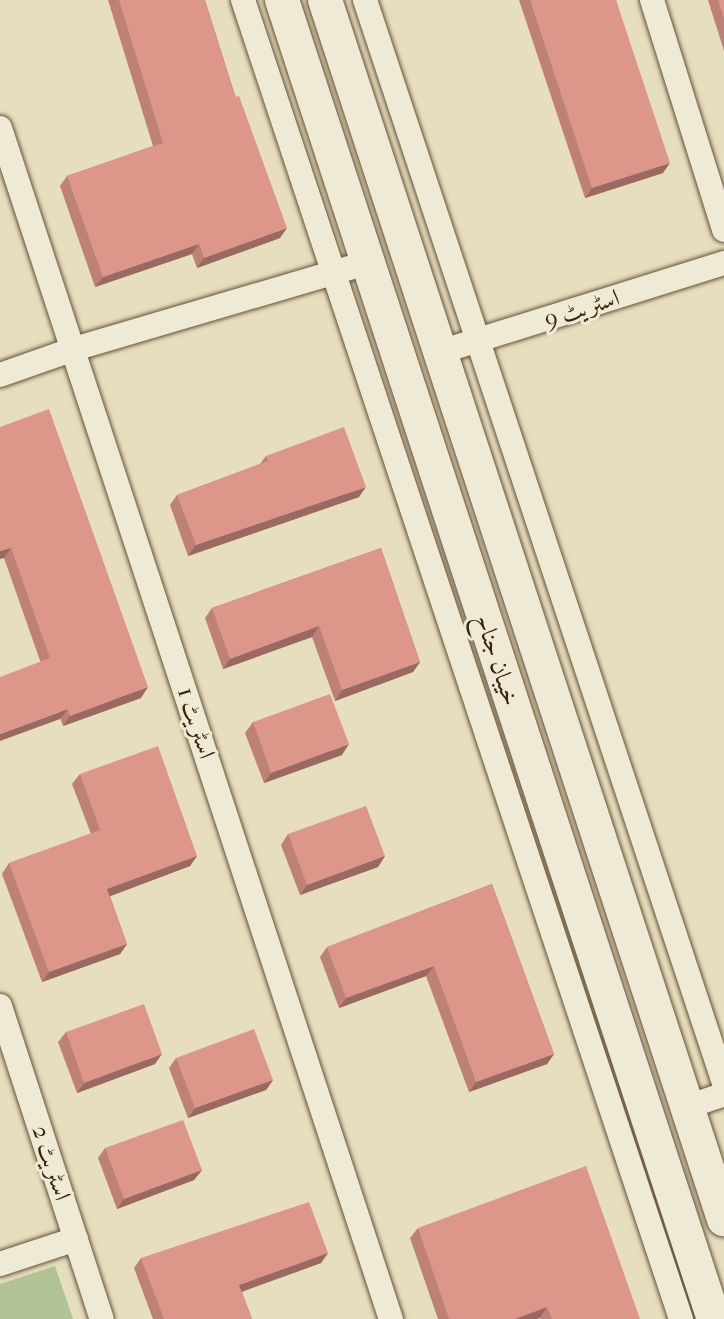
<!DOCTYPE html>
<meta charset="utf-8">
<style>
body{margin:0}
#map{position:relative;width:724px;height:1319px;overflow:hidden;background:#e7debf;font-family:"IM FELL French Canon",Amiri,serif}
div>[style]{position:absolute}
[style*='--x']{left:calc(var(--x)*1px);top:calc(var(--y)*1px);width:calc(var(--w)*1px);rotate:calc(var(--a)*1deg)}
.green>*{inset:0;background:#b1c295}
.roads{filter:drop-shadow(0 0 2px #645238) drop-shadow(0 0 2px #645238)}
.street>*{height:24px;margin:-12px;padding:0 12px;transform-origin:12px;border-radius:12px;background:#efead5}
.secondary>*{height:34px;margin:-17px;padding:0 17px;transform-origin:17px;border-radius:17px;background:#efead5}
.wall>*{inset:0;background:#bd8177}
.shaded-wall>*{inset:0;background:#9a6961}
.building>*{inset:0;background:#dc968a}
span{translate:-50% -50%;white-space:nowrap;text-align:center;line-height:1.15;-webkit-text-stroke:6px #efead5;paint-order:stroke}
.street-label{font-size:24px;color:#39230b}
</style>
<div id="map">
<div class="green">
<div style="clip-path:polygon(55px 1266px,73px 1319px,0 1319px,0 1284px)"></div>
</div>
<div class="roads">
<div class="street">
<div style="--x:243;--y:0;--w:1390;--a:71.63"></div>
<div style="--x:365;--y:0;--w:1141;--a:71.66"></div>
<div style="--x:652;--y:0;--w:241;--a:72.6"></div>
<div style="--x:0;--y:128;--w:1254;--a:71.83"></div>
<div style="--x:440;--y:352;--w:298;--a:-17.4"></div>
<div style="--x:0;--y:375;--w:78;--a:-19.4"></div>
<div style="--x:74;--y:349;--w:305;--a:-16.4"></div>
<div style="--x:0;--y:1006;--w:329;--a:72"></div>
<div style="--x:687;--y:1107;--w:39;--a:-19"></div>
<div style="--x:0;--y:1264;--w:80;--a:-18.2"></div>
</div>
<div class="secondary">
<div style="--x:282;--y:0;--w:1388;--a:71.87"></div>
<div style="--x:325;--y:0;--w:1283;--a:71.88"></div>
</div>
</div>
<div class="wall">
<div style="clip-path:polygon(108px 0,205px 0,280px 238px,197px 268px,192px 254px,95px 287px,60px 186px,67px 176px,153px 146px)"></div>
<div style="clip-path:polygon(519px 0,616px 0,663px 173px,585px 198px)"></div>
<div style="clip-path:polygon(708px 0,724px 0,724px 51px)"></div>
<div style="clip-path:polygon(0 427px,141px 698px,63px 726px,4px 558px)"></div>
<div style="clip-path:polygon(266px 456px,359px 497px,188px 556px,170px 505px,177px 495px,260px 464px)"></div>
<div style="clip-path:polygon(381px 548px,420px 662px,413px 672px,335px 701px,312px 637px,223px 669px,205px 618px,212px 608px)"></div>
<div style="clip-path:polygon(253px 722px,342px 755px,264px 783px,245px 733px)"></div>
<div style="clip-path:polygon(80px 774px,197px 856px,190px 866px,110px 896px,127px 944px,120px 954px,42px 982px,2px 874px,9px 863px,91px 834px,72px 784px)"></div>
<div style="clip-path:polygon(288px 834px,385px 856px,378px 867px,300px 895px,281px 845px)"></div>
<div style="clip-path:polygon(492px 884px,554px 1054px,547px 1064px,469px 1092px,426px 976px,339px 1008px,320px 957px,327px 947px)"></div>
<div style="clip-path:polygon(66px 1032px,155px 1064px,77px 1093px,58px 1042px)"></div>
<div style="clip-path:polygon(176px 1058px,273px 1080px,266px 1090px,188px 1118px,169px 1068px)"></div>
<div style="clip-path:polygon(105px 1148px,202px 1170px,194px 1180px,117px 1209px,98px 1158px)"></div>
<div style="clip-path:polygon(418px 1228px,640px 1319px,541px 1319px,540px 1318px,536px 1319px,438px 1319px,410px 1238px)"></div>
<div style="clip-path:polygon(328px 1253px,321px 1263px,242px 1292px,252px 1319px,153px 1319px,134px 1268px,141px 1258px)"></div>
</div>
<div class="shaded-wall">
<div style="clip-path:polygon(670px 163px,663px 173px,585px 198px,592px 188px)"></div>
<div style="clip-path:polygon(287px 228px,280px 238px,197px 268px,204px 258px)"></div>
<div style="clip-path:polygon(199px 244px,192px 254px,95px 287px,103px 277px)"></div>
<div style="clip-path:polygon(366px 487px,359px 497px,188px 556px,196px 545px)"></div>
<div style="clip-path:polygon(11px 548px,4px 558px,0 559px,0 551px)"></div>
<div style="clip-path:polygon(319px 626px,312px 637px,223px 669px,230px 659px)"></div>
<div style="clip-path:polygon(420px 662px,413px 672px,335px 701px,342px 690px)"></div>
<div style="clip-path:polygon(148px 687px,141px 698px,63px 726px,70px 716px)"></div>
<div style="clip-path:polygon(68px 709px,60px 719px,0 741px,0 734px)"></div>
<div style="clip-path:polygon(349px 744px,342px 755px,264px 783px,271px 773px)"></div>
<div style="clip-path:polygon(197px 856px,190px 866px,100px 900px,107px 889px)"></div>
<div style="clip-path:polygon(385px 856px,378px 867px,300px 895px,307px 885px)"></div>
<div style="clip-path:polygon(127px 944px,120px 954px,42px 982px,49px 972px)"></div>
<div style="clip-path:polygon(434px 966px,426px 976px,339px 1008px,346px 998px)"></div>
<div style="clip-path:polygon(162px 1054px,155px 1064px,77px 1093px,84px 1083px)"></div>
<div style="clip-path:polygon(554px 1054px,547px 1064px,469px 1092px,476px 1082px)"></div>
<div style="clip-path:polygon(273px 1080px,266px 1090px,188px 1118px,195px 1108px)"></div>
<div style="clip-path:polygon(202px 1170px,194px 1180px,117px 1209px,124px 1199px)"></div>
<div style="clip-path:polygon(328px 1253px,321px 1263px,232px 1295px,239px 1285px)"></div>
<div style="clip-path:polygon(547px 1307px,540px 1318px,536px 1319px,515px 1319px)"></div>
</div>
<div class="building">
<div style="clip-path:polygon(119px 0,205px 0,235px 97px,239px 96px,287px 228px,204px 258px,199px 244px,103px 277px,67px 176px,163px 143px)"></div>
<div style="clip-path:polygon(530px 0,616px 0,670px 163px,592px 188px)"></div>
<div style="clip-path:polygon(718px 0,724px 0,724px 19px)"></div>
<div style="clip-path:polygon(49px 409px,148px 687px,70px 716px,68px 709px,0 734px,0 677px,50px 658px,11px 548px,0 551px,0 427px)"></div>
<div style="clip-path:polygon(344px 427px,366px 487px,196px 545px,177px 495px,268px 461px,266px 456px)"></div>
<div style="clip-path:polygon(381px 548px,420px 662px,342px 690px,319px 626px,230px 659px,212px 608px)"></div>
<div style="clip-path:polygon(330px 694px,349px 744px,271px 773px,253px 722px)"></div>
<div style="clip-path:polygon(158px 746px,197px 856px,107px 889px,127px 944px,49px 972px,9px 863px,100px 830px,80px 774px)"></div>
<div style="clip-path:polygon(366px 806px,385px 856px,307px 885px,288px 834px)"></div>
<div style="clip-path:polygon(492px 884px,554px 1054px,476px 1082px,434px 966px,346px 998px,327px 947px)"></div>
<div style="clip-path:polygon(144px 1004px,162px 1054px,84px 1083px,66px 1032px)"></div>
<div style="clip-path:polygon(254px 1029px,273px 1080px,195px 1108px,176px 1058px)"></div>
<div style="clip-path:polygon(183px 1120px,202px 1170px,124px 1199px,105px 1148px)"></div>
<div style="clip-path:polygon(586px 1166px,640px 1319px,552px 1319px,547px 1307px,515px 1319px,449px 1319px,418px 1228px)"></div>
<div style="clip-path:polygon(309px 1202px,328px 1253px,239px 1285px,252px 1319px,164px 1319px,141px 1258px)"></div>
</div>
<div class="street-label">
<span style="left:582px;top:309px;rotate:-18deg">اسٹریٹ 9</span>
<span style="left:497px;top:660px;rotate:72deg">خیبان جناح</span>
<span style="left:196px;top:723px;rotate:72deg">اسٹریٹ 1</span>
<span style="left:51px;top:1163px;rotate:72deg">اسٹریٹ 2</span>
</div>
</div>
